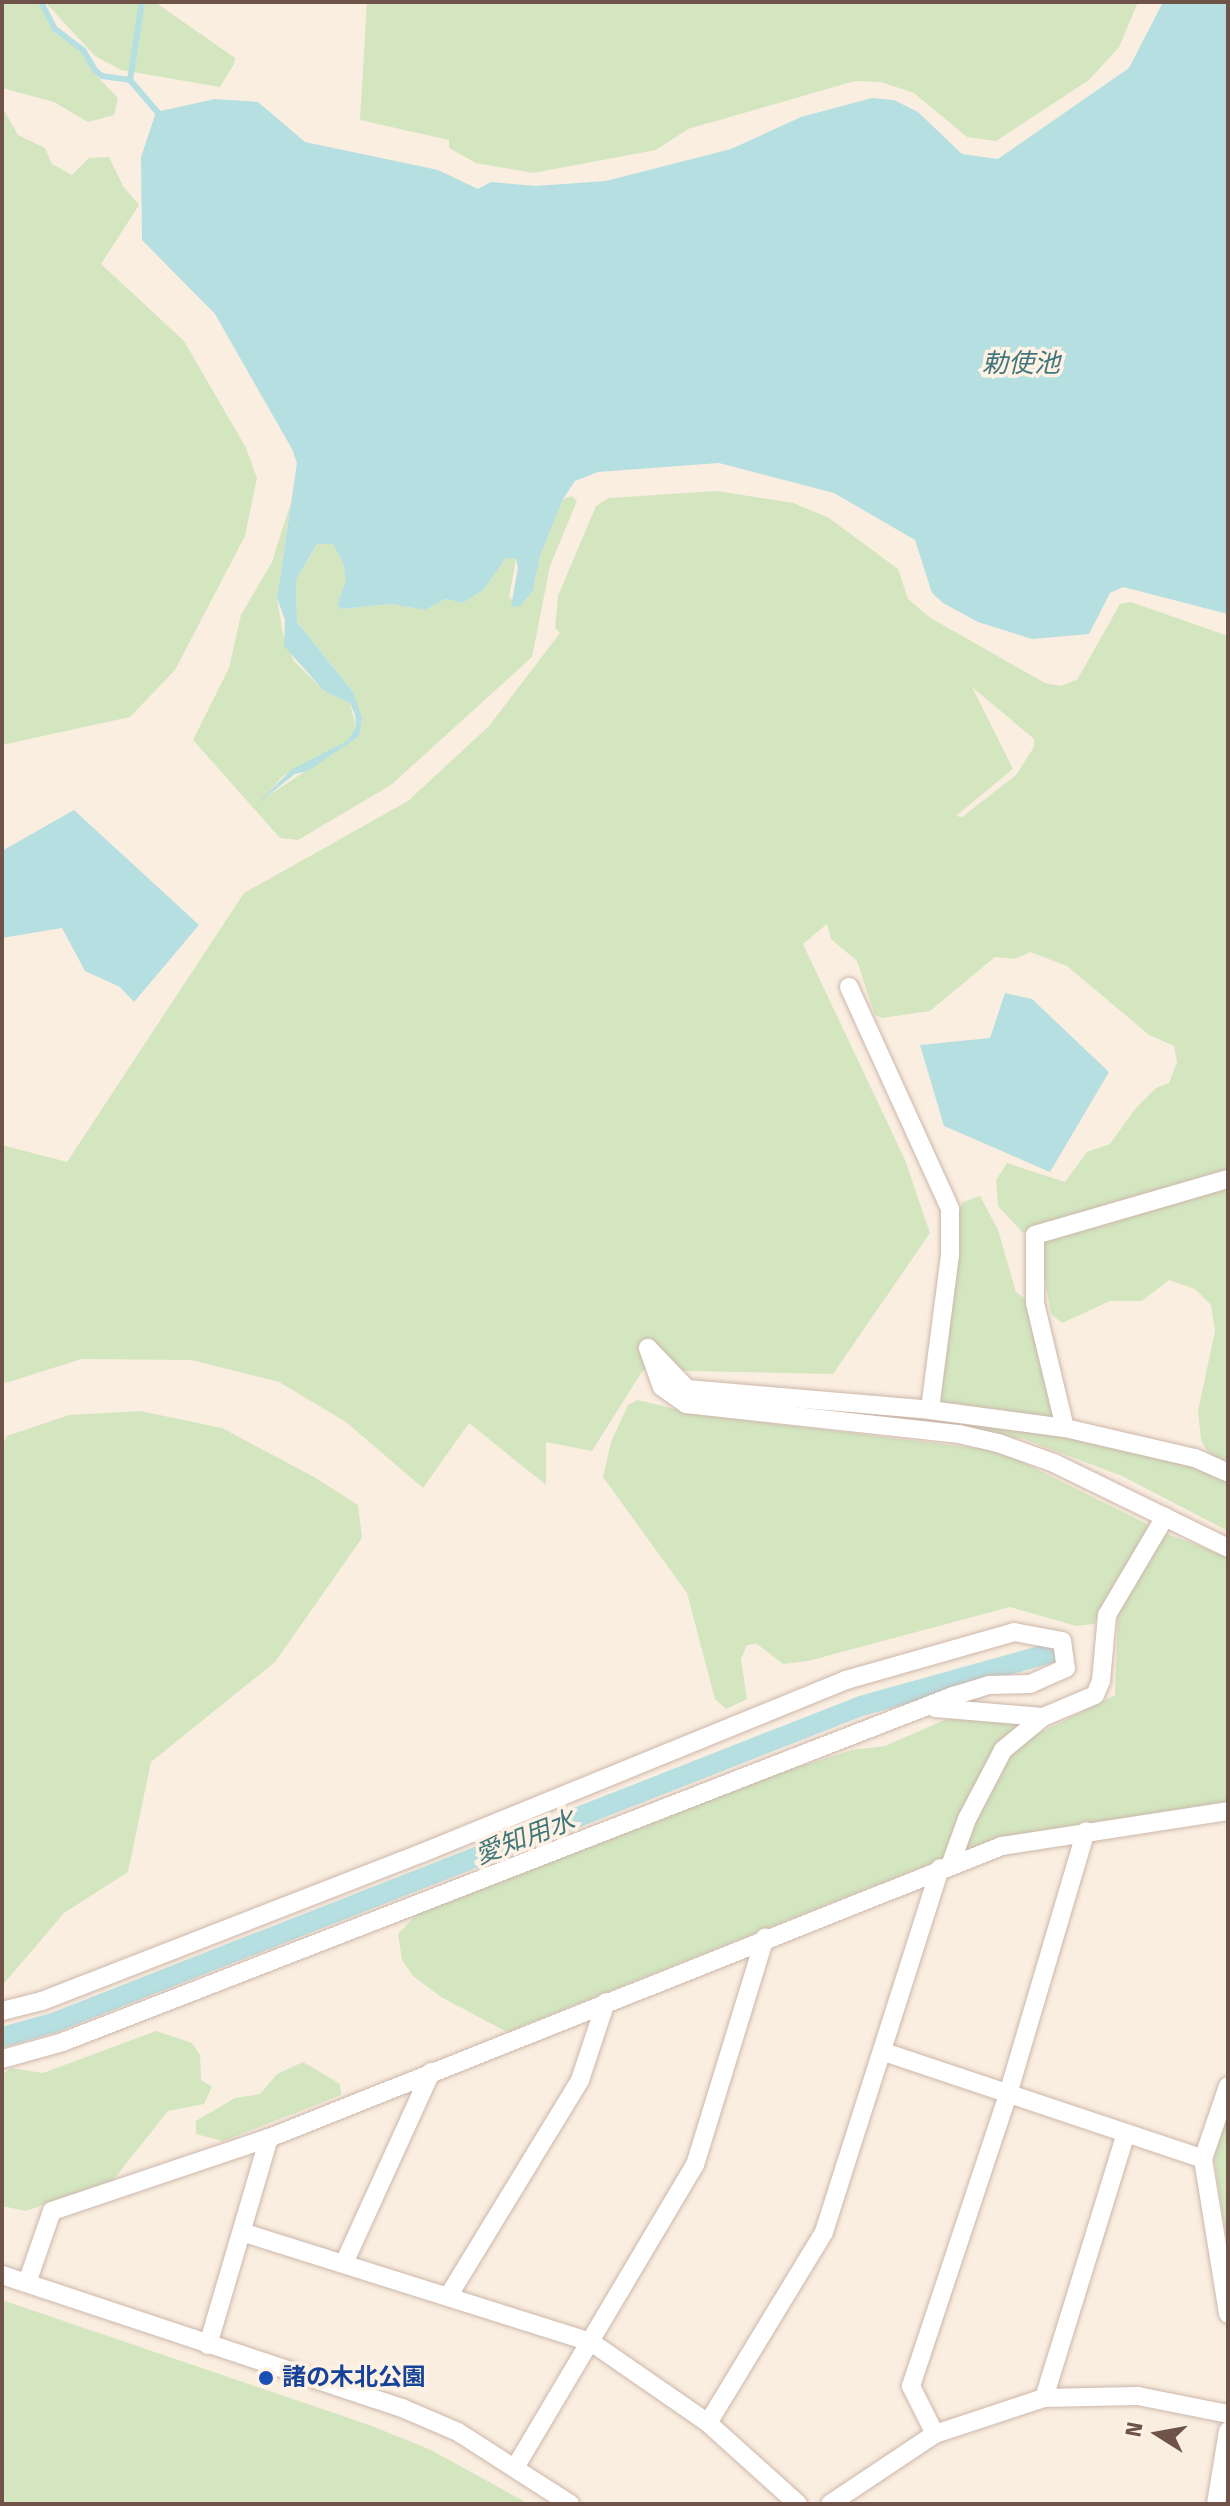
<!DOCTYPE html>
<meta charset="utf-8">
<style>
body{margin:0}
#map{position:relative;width:1230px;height:2506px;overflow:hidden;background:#faeee0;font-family:"Fira Sans","Noto Sans JP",sans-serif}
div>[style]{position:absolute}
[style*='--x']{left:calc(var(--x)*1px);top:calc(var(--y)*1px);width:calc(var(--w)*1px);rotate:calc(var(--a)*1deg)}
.green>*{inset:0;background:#d3e6c0}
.water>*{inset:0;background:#b6dfe2}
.stream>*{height:6px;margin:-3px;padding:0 3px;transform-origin:3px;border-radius:3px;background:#b6dfe2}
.canal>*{height:20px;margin:-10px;padding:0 10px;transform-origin:10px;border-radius:10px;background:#b6dfe2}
.roads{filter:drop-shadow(0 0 2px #ccb7ab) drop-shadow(0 0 2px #ccb7ab)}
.minor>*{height:18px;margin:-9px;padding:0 9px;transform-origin:9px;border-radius:9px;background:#fff}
.dots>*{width:22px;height:22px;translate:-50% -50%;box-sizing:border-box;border:4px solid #fef2e5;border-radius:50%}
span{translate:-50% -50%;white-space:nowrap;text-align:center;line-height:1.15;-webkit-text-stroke:7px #fef2e5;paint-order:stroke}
.transit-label{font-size:24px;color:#164399;font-weight:700}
.left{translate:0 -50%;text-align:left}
.water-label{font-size:26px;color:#42777b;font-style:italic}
.frame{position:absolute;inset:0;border:4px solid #6f5349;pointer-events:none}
.north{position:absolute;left:1118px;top:2394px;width:80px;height:80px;-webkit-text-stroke:6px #fef2e5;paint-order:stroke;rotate:281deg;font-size:22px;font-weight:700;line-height:32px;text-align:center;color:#6f5349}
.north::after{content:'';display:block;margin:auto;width:28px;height:36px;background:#6f5349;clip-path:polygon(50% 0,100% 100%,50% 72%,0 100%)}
</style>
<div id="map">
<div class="green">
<div style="clip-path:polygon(2px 2px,38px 2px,53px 32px,84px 53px,94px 73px,118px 98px,114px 115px,88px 122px,54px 102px,2px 88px)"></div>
<div style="clip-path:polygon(45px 2px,155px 2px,235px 58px,234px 64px,220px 87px,121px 70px,95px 56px)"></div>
<div style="clip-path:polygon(367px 2px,1138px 2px,1119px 47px,1089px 80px,996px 141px,967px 137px,914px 93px,881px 82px,855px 81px,688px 129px,656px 150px,533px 173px,476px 163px,449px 148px,449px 140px,360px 120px)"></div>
<div style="clip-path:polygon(2px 107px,18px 135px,45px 148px,52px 164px,72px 175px,89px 158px,109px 157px,123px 186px,139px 205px,101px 264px,184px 341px,246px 448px,257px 478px,245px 536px,175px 670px,130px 717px,2px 745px)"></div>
<div style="clip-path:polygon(evenodd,717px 491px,793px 503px,829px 518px,898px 569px,908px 599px,929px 617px,1045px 683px,1060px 686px,1077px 680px,1120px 604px,1131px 602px,1228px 636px,1228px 1176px,1023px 1233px,998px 1206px,996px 1180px,1007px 1163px,1065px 1182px,1087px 1152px,1110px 1144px,1135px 1109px,1156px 1088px,1169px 1083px,1177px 1062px,1174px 1046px,1149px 1035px,1067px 966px,1030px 952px,1015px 959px,995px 957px,930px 1011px,882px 1018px,875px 1015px,857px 961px,831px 939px,827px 924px,803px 944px,905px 1160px,930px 1233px,833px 1374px,643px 1370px,592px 1451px,546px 1442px,546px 1485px,469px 1423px,423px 1488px,346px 1422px,279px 1382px,191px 1360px,82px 1359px,2px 1384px,2px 1145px,67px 1162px,244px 893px,408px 801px,489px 726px,560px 633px,555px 628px,558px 596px,596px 506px,609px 498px,717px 491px,972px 687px,1034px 739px,1034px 747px,1016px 775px,962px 817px,956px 816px,1013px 769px,972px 687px)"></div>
<div style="clip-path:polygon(572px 496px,577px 501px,550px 566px,532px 657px,391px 785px,298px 840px,280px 838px,193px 740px,229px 668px,241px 615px,272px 562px,291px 502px,277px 598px,283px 635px,294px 661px,324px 691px,350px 703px,356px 727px,347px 741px,283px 776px,263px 799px,359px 736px,353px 692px,297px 622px,296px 580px,318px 543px,333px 544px,343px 563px,346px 580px,337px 605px,342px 609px,391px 604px,425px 610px,445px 599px,463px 603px,483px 590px,506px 558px,516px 559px,509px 597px,520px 606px,533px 591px,540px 556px,563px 499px)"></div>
<div style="clip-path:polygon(1228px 1184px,1228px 1465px,1207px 1451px,1201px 1440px,1198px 1411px,1215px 1331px,1211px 1305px,1195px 1289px,1169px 1280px,1142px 1301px,1110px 1301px,1062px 1323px,1051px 1314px,1042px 1264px,1044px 1236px)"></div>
<div style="clip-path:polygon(980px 1196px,998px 1230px,1016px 1292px,1028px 1301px,1058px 1419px,944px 1405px,937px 1391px,958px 1212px,963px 1202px)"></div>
<div style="clip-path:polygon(637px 1400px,702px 1415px,1000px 1451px,1151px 1526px,1094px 1624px,1076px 1626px,1010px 1607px,808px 1661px,783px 1664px,757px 1644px,747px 1645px,741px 1659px,747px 1699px,726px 1709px,715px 1699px,687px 1593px,603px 1477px,611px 1442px,628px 1405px)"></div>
<div style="clip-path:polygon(140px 1411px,222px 1428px,314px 1477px,358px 1505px,362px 1538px,275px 1662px,151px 1762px,128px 1872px,64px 1913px,2px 1986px,2px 1446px,7px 1436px,69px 1415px)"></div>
<div style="clip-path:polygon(934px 1416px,1030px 1427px,1183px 1460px,1228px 1479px,1228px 1531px,1122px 1476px,1024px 1439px,935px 1423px)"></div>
<div style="clip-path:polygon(1165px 1533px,1228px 1557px,1228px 1804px,1053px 1829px,960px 1853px,993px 1772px,1019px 1743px,1115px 1695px,1118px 1612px)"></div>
<div style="clip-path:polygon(956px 1715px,1031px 1721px,1016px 1734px,949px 1856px,507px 2032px,441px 1997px,413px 1976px,402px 1960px,398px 1934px,419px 1912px,758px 1780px,852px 1750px,885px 1746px)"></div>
<div style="clip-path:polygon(156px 2031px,192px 2043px,200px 2055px,201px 2080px,212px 2087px,204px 2104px,168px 2111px,113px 2180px,26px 2211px,2px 2206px,2px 2075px,11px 2068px,43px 2073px)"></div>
<div style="clip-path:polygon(303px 2062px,340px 2084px,341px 2095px,223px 2141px,196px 2134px,196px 2121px,235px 2098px,260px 2094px,277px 2074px)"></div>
<div style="clip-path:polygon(1228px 2113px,1228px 2250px,1214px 2156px)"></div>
<div style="clip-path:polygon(2px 2300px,372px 2426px,431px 2450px,529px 2504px,2px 2504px)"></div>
</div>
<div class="water">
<div style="clip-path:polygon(1163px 2px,1228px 2px,1228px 614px,1123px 587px,1110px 593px,1089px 634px,1032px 639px,978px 622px,943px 603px,932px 593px,915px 540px,834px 493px,719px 463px,598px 472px,575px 481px,563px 499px,540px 556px,533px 591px,520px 606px,511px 607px,518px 568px,516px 559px,506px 558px,483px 590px,463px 603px,445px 599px,425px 610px,391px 604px,342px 609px,337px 605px,346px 580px,343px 563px,333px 544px,317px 544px,296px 580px,297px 622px,353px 692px,362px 718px,359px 736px,308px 771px,295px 774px,256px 805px,291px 770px,347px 741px,356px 727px,355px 715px,350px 703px,324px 691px,284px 646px,285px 620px,277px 598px,297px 463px,292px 449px,215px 314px,142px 240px,141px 157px,156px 112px,215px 99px,258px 102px,305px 142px,438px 170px,478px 189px,491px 182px,535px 186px,606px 181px,731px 149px,801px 117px,872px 98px,894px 100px,918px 112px,962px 154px,998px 159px,1129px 68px)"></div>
<div style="clip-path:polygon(74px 810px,199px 925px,134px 1002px,120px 987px,85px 971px,62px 928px,2px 938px,2px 851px)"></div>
<div style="clip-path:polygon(1005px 993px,1032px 999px,1109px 1072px,1050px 1172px,944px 1126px,920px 1045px,990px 1038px)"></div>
</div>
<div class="stream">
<div style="--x:41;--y:2;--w:30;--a:63"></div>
<div style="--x:55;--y:29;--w:35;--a:37"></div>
<div style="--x:83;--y:50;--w:23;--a:59"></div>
<div style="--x:95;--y:70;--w:9;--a:41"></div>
<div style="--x:102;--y:76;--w:28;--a:8"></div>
<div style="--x:130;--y:80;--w:46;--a:49.4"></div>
<div style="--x:130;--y:80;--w:79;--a:-81.3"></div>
</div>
<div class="canal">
<div style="--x:2;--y:2037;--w:53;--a:-15.4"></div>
<div style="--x:53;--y:2023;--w:868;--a:-21.42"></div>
<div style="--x:861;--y:1706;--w:197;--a:-15.6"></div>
</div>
<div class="roads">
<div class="minor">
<div style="--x:849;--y:987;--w:244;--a:65.5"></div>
<div style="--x:950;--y:1209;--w:46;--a:90"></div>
<div style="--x:950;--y:1255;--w:156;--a:97.4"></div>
<div style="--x:648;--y:1348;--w:41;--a:70.3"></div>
<div style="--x:662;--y:1387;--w:29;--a:35"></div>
<div style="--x:686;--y:1404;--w:275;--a:6.3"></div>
<div style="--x:959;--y:1434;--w:40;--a:13"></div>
<div style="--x:998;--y:1443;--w:59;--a:19.7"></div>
<div style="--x:1054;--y:1463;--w:194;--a:26"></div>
<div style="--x:648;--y:1348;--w:57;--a:46.4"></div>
<div style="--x:687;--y:1389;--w:244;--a:4.9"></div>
<div style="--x:930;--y:1410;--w:136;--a:7.6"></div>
<div style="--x:1065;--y:1428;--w:133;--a:13"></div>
<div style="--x:1195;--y:1458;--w:36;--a:24"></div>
<div style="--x:1065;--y:1428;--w:129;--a:-103.5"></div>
<div style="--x:1035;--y:1303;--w:68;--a:-90"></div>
<div style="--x:1035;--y:1235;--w:201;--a:-16.2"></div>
<div style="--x:935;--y:1708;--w:108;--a:4.8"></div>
<div style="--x:951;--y:1863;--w:47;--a:-70"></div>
<div style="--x:967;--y:1819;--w:78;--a:-62.4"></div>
<div style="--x:1003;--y:1750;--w:52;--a:-39.5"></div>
<div style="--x:1043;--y:1717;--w:56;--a:-22.9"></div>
<div style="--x:1095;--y:1695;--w:15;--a:-67"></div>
<div style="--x:1101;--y:1681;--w:66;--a:-84.8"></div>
<div style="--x:1107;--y:1615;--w:114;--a:-59.4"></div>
<div style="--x:2;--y:2011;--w:41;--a:-14"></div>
<div style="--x:42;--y:2001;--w:408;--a:-21.3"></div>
<div style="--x:422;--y:1853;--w:458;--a:-22.2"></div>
<div style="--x:846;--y:1680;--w:175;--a:-15.9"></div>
<div style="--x:1014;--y:1632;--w:49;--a:10.6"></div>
<div style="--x:1062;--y:1641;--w:27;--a:82"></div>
<div style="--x:1066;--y:1668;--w:39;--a:156"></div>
<div style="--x:1030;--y:1684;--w:41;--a:178.6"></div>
<div style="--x:989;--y:1685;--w:38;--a:163"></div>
<div style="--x:953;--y:1696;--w:955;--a:158.76"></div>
<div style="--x:63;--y:2042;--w:63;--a:164.4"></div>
<div style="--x:884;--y:2052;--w:336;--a:18.5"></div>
<div style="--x:1228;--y:2086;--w:77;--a:108.9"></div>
<div style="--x:1203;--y:2159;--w:157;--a:80.8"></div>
<div style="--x:245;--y:2233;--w:363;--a:17.5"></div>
<div style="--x:591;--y:2342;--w:142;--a:34.7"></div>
<div style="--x:708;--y:2423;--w:121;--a:42"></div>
<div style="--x:345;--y:2261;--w:208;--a:-65.5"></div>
<div style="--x:2;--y:2275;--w:422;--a:18.4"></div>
<div style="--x:402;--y:2408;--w:61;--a:23.2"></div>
<div style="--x:458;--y:2432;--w:133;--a:32.7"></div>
<div style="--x:27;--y:2283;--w:76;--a:-70.9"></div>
<div style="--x:52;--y:2211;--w:229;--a:-18.6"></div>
<div style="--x:269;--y:2138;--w:789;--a:-21.72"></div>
<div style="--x:1002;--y:1846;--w:229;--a:-8.8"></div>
<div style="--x:449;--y:2295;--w:252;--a:-58.6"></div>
<div style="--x:580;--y:2080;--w:82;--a:-71.6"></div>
<div style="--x:208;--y:2345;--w:216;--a:-73.6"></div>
<div style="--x:1044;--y:2398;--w:273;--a:-72.8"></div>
<div style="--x:708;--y:2423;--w:223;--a:-58.7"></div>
<div style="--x:824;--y:2232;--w:382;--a:-72.3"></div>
<div style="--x:935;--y:2434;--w:54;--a:-116.6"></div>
<div style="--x:911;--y:2386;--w:308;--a:-71.6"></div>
<div style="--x:1008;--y:2094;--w:274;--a:-73.5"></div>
<div style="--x:516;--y:2466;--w:350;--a:-59.3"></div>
<div style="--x:695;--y:2165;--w:238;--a:-72.9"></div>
<div style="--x:830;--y:2504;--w:126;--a:-33.7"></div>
<div style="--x:935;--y:2434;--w:115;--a:-18.3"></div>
<div style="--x:1044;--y:2398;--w:94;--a:-1.2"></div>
<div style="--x:1138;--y:2396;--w:92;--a:11.3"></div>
<div style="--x:1216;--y:2504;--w:74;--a:-80.7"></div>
</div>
</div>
<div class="dots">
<div style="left:266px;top:2378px;background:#1a4fb4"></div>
</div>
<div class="transit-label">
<span class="left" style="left:282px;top:2378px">諸の木北公園</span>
</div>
<div class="water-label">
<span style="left:1021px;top:364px">勅使池</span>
<span style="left:525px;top:1838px;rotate:-21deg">愛知用水</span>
</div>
<div class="frame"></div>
<div class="north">N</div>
</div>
